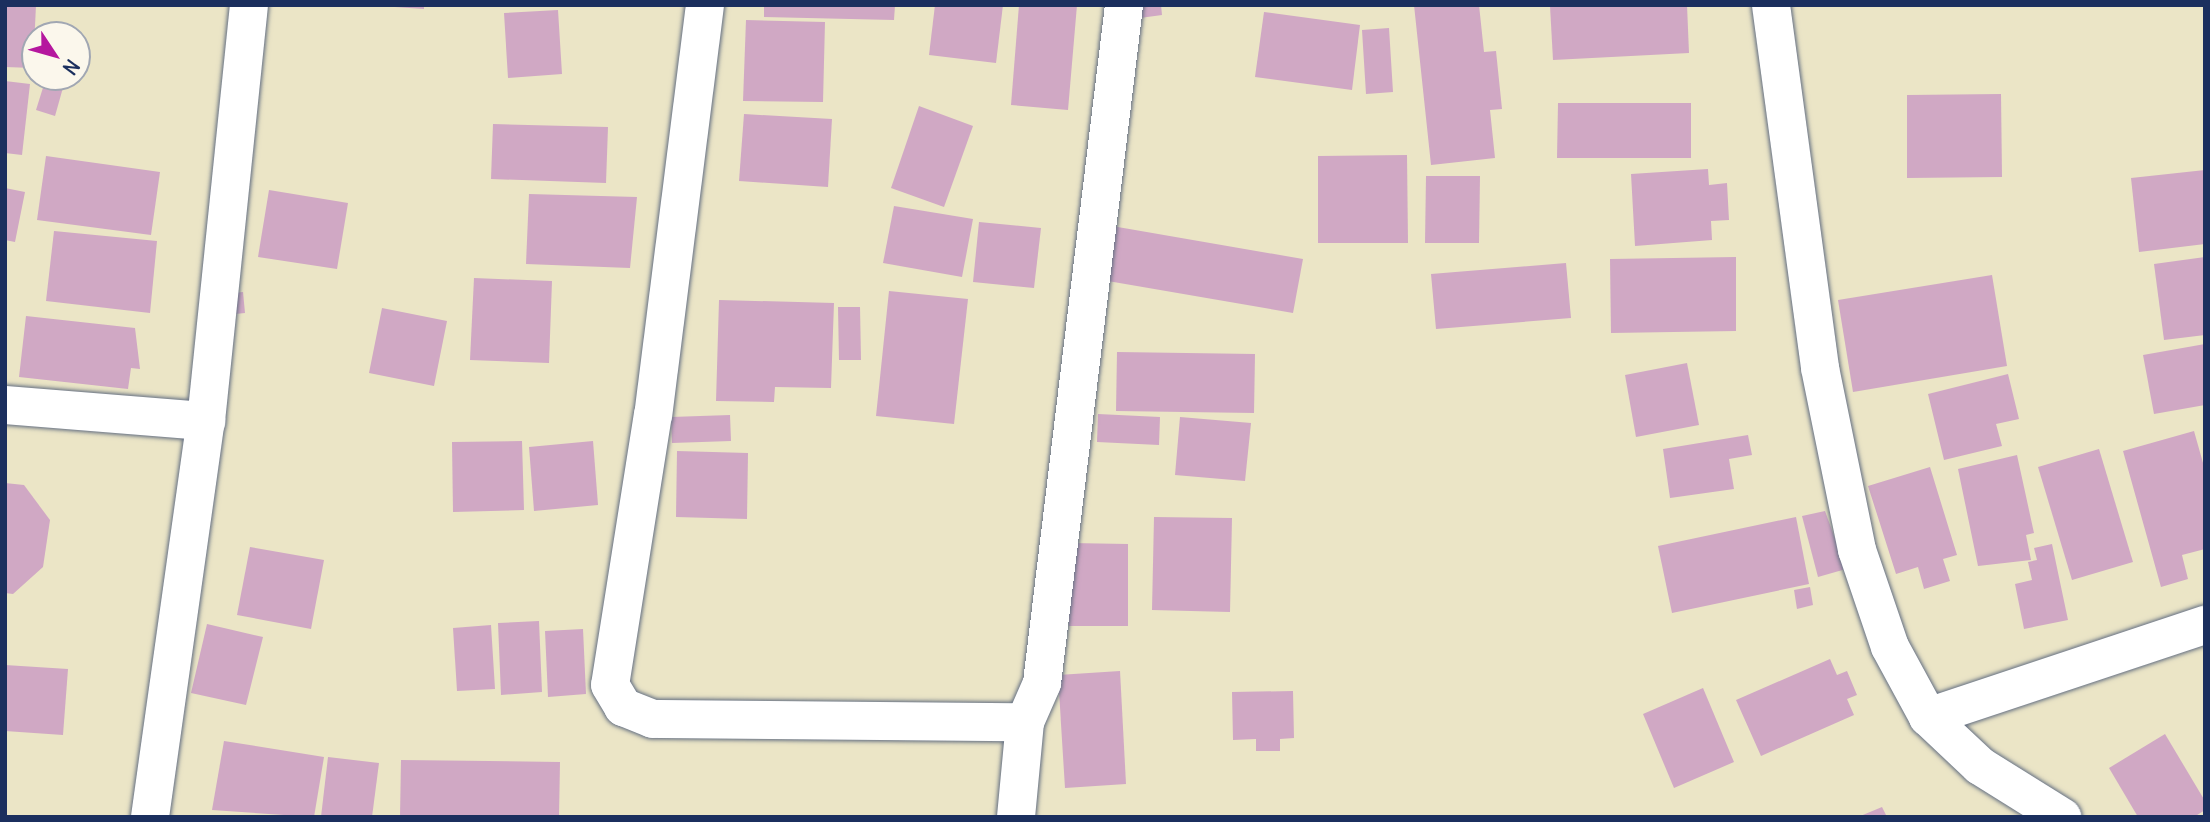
<!DOCTYPE html>
<style>
body{margin:0}
#map{position:relative;width:2210px;height:822px;overflow:hidden;background:#ebe5c6;font-family:Delius,sans-serif}
div>[style]{position:absolute}
[style*='--x']{left:calc(var(--x)*1px);top:calc(var(--y)*1px);width:calc(var(--w)*1px);rotate:calc(var(--a)*1deg)}
.building>*{inset:0;background:#d0a8c4}
.roads{filter:drop-shadow(0 0 2px #646f82) drop-shadow(0 0 2px #646f82)}
.minor>*{height:38px;margin:-19px;padding:0 19px;transform-origin:19px;border-radius:19px;background:#fff}
span{translate:-50% -50%;white-space:nowrap;text-align:center;line-height:1.15;-webkit-text-stroke:6px #fbf7ec;paint-order:stroke}
.frame{position:absolute;inset:0;border:7px solid #1b2f5e;pointer-events:none}
.north{position:absolute;left:21px;top:21px;width:70px;height:70px;box-sizing:border-box;background:#fbf7ec;border:2px solid #a1a7b3;border-radius:50%;rotate:126deg;font-size:19px;font-weight:700;line-height:28px;text-align:center;color:#1b2f5e}
.north::after{content:'';display:block;margin:auto;width:24px;height:32px;background:#b5179e;clip-path:polygon(50% 0,100% 100%,50% 72%,0 100%)}
</style>
<div id="map">
<div class="building">
<div style="clip-path:polygon(5px 5px,36px 5px,33px 68px,5px 67px)"></div>
<div style="clip-path:polygon(395px 5px,424px 5px,424px 9px,395px 7px)"></div>
<div style="clip-path:polygon(764px 5px,895px 5px,894px 20px,764px 17px)"></div>
<div style="clip-path:polygon(935px 5px,1003px 5px,996px 63px,929px 55px)"></div>
<div style="clip-path:polygon(1019px 5px,1077px 5px,1068px 110px,1011px 105px)"></div>
<div style="clip-path:polygon(1138px 5px,1161px 5px,1162px 15px,1140px 18px)"></div>
<div style="clip-path:polygon(1414px 5px,1479px 5px,1484px 52px,1496px 51px,1502px 109px,1490px 110px,1495px 158px,1431px 165px)"></div>
<div style="clip-path:polygon(1687px 5px,1689px 53px,1553px 60px,1550px 6px)"></div>
<div style="clip-path:polygon(558px 10px,562px 74px,508px 78px,504px 13px)"></div>
<div style="clip-path:polygon(1264px 12px,1360px 25px,1352px 90px,1255px 77px)"></div>
<div style="clip-path:polygon(746px 20px,825px 22px,823px 102px,743px 101px)"></div>
<div style="clip-path:polygon(1389px 28px,1393px 92px,1366px 94px,1362px 30px)"></div>
<div style="clip-path:polygon(46px 78px,64px 84px,55px 116px,36px 110px)"></div>
<div style="clip-path:polygon(5px 81px,30px 84px,22px 155px,5px 153px)"></div>
<div style="clip-path:polygon(2001px 94px,2002px 177px,1907px 178px,1907px 95px)"></div>
<div style="clip-path:polygon(1558px 103px,1691px 103px,1691px 158px,1557px 158px)"></div>
<div style="clip-path:polygon(919px 106px,973px 126px,944px 207px,891px 188px)"></div>
<div style="clip-path:polygon(744px 114px,832px 119px,828px 187px,739px 181px)"></div>
<div style="clip-path:polygon(493px 124px,608px 127px,606px 183px,491px 179px)"></div>
<div style="clip-path:polygon(1407px 155px,1408px 243px,1318px 243px,1318px 156px)"></div>
<div style="clip-path:polygon(46px 156px,160px 172px,151px 235px,37px 220px)"></div>
<div style="clip-path:polygon(1708px 169px,1709px 185px,1727px 183px,1729px 220px,1711px 221px,1712px 240px,1635px 246px,1631px 174px)"></div>
<div style="clip-path:polygon(2205px 170px,2205px 244px,2139px 252px,2131px 178px)"></div>
<div style="clip-path:polygon(1426px 176px,1480px 176px,1479px 243px,1425px 243px)"></div>
<div style="clip-path:polygon(5px 188px,25px 192px,15px 242px,5px 240px)"></div>
<div style="clip-path:polygon(269px 190px,348px 203px,337px 269px,258px 257px)"></div>
<div style="clip-path:polygon(529px 194px,637px 197px,630px 268px,526px 264px)"></div>
<div style="clip-path:polygon(894px 206px,973px 219px,962px 277px,883px 263px)"></div>
<div style="clip-path:polygon(979px 222px,1041px 228px,1034px 288px,973px 282px)"></div>
<div style="clip-path:polygon(1112px 226px,1303px 259px,1293px 313px,1102px 280px)"></div>
<div style="clip-path:polygon(54px 231px,157px 241px,150px 313px,46px 301px)"></div>
<div style="clip-path:polygon(1736px 257px,1736px 331px,1611px 333px,1610px 259px)"></div>
<div style="clip-path:polygon(2205px 257px,2205px 335px,2164px 340px,2154px 264px)"></div>
<div style="clip-path:polygon(1566px 263px,1571px 318px,1436px 329px,1431px 274px)"></div>
<div style="clip-path:polygon(1992px 275px,2007px 366px,1853px 392px,1838px 300px)"></div>
<div style="clip-path:polygon(474px 278px,552px 281px,549px 363px,470px 360px)"></div>
<div style="clip-path:polygon(889px 291px,968px 299px,954px 424px,876px 416px)"></div>
<div style="clip-path:polygon(243px 292px,245px 313px,225px 315px,223px 294px)"></div>
<div style="clip-path:polygon(719px 300px,834px 303px,831px 388px,775px 387px,774px 402px,716px 401px)"></div>
<div style="clip-path:polygon(838px 307px,860px 307px,861px 360px,839px 360px)"></div>
<div style="clip-path:polygon(382px 308px,447px 321px,434px 386px,369px 373px)"></div>
<div style="clip-path:polygon(26px 316px,135px 328px,140px 369px,131px 368px,128px 389px,19px 377px)"></div>
<div style="clip-path:polygon(2205px 344px,2205px 405px,2154px 414px,2143px 355px)"></div>
<div style="clip-path:polygon(1117px 352px,1255px 354px,1254px 413px,1116px 411px)"></div>
<div style="clip-path:polygon(1687px 363px,1699px 425px,1636px 437px,1625px 375px)"></div>
<div style="clip-path:polygon(2008px 374px,2019px 419px,1996px 424px,2002px 446px,1944px 460px,1928px 394px)"></div>
<div style="clip-path:polygon(1098px 414px,1160px 417px,1159px 445px,1097px 442px)"></div>
<div style="clip-path:polygon(730px 415px,731px 441px,672px 443px,671px 417px)"></div>
<div style="clip-path:polygon(1180px 417px,1251px 423px,1245px 481px,1175px 475px)"></div>
<div style="clip-path:polygon(2194px 431px,2205px 470px,2205px 549px,2182px 555px,2188px 579px,2161px 587px,2123px 451px)"></div>
<div style="clip-path:polygon(1748px 435px,1752px 455px,1729px 459px,1734px 489px,1670px 498px,1663px 449px)"></div>
<div style="clip-path:polygon(522px 441px,524px 510px,453px 512px,452px 442px)"></div>
<div style="clip-path:polygon(593px 441px,598px 505px,534px 511px,529px 447px)"></div>
<div style="clip-path:polygon(2099px 449px,2133px 562px,2072px 580px,2038px 467px)"></div>
<div style="clip-path:polygon(677px 451px,748px 453px,747px 519px,676px 517px)"></div>
<div style="clip-path:polygon(2017px 455px,2034px 533px,2026px 535px,2031px 560px,1978px 566px,1958px 469px)"></div>
<div style="clip-path:polygon(1930px 467px,1957px 555px,1943px 559px,1950px 581px,1924px 589px,1918px 567px,1896px 574px,1868px 486px)"></div>
<div style="clip-path:polygon(5px 483px,24px 485px,50px 520px,43px 567px,13px 594px,5px 593px)"></div>
<div style="clip-path:polygon(1825px 511px,1846px 569px,1818px 577px,1802px 516px)"></div>
<div style="clip-path:polygon(1154px 517px,1232px 518px,1230px 612px,1152px 610px)"></div>
<div style="clip-path:polygon(1796px 517px,1809px 584px,1672px 613px,1658px 546px)"></div>
<div style="clip-path:polygon(1070px 543px,1128px 544px,1128px 626px,1069px 626px)"></div>
<div style="clip-path:polygon(2052px 544px,2068px 620px,2024px 629px,2015px 584px,2032px 580px,2028px 562px,2037px 560px,2034px 548px)"></div>
<div style="clip-path:polygon(250px 547px,324px 560px,311px 629px,237px 615px)"></div>
<div style="clip-path:polygon(1810px 587px,1813px 605px,1797px 609px,1794px 590px)"></div>
<div style="clip-path:polygon(539px 621px,542px 692px,501px 695px,498px 623px)"></div>
<div style="clip-path:polygon(207px 624px,263px 637px,246px 705px,191px 693px)"></div>
<div style="clip-path:polygon(491px 625px,495px 689px,457px 691px,453px 628px)"></div>
<div style="clip-path:polygon(583px 629px,586px 694px,548px 697px,545px 631px)"></div>
<div style="clip-path:polygon(1830px 659px,1837px 675px,1847px 671px,1857px 695px,1847px 699px,1854px 715px,1761px 756px,1736px 700px)"></div>
<div style="clip-path:polygon(5px 665px,68px 669px,63px 735px,5px 731px)"></div>
<div style="clip-path:polygon(1120px 671px,1126px 784px,1065px 788px,1058px 675px)"></div>
<div style="clip-path:polygon(1703px 688px,1734px 762px,1674px 788px,1643px 714px)"></div>
<div style="clip-path:polygon(1293px 691px,1294px 738px,1280px 739px,1280px 751px,1256px 751px,1256px 739px,1233px 740px,1232px 692px)"></div>
<div style="clip-path:polygon(2165px 734px,2205px 801px,2205px 810px,2194px 817px,2138px 817px,2109px 768px)"></div>
<div style="clip-path:polygon(224px 741px,324px 757px,314px 817px,212px 810px)"></div>
<div style="clip-path:polygon(328px 757px,379px 763px,372px 817px,321px 817px)"></div>
<div style="clip-path:polygon(401px 760px,560px 762px,559px 817px,400px 817px)"></div>
<div style="clip-path:polygon(1882px 807px,1887px 817px,1858px 817px)"></div>
</div>
<div class="roads">
<div class="minor">
<div style="--x:705;--y:5;--w:412;--a:97.2"></div>
<div style="--x:653;--y:414;--w:274;--a:99"></div>
<div style="--x:610;--y:685;--w:26;--a:59"></div>
<div style="--x:623;--y:707;--w:32;--a:22"></div>
<div style="--x:653;--y:719;--w:372;--a:0.5"></div>
<div style="--x:1771;--y:5;--w:366;--a:82.3"></div>
<div style="--x:1820;--y:368;--w:186;--a:78.5"></div>
<div style="--x:1857;--y:550;--w:102;--a:71.2"></div>
<div style="--x:1890;--y:647;--w:80;--a:61.5"></div>
<div style="--x:1928;--y:717;--w:71;--a:43.3"></div>
<div style="--x:1980;--y:766;--w:97;--a:31.9"></div>
<div style="--x:5;--y:405;--w:202;--a:4.6"></div>
<div style="--x:1928;--y:717;--w:292;--a:-18.4"></div>
<div style="--x:150;--y:817;--w:400;--a:-82"></div>
<div style="--x:206;--y:421;--w:418;--a:-84.1"></div>
<div style="--x:1016;--y:817;--w:95;--a:-84.6"></div>
<div style="--x:1025;--y:722;--w:43;--a:-66.4"></div>
<div style="--x:1042;--y:683;--w:683;--a:-83.1"></div>
</div>
</div>
<div class="frame"></div>
<div class="north">N</div>
</div>
